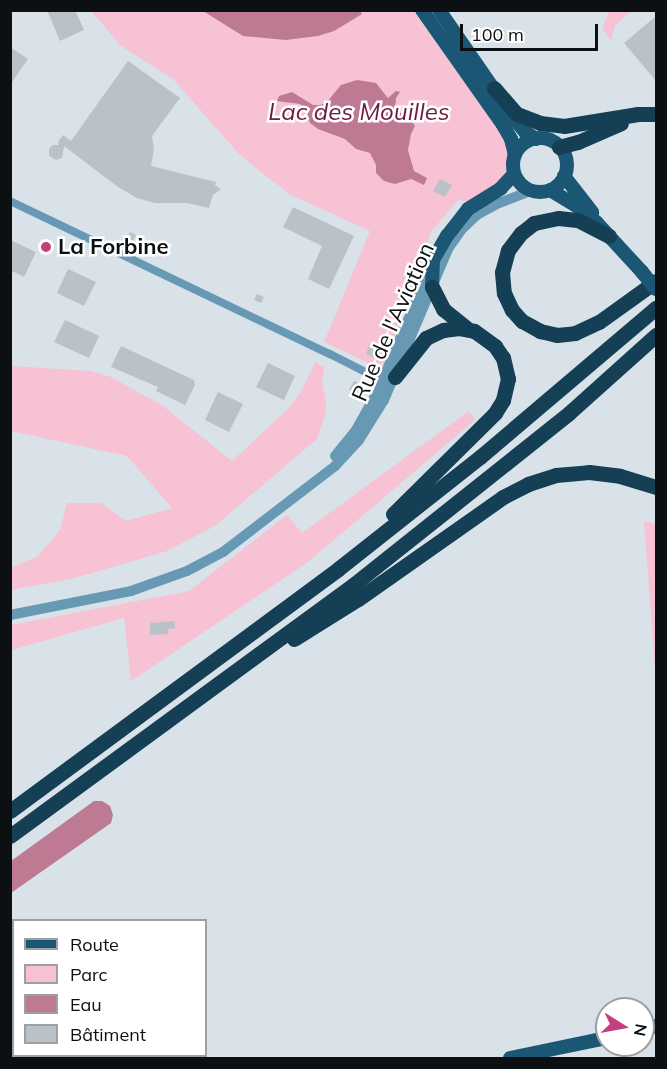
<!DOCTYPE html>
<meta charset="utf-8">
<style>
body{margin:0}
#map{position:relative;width:667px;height:1069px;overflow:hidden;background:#d9e2e8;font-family:Mulish,sans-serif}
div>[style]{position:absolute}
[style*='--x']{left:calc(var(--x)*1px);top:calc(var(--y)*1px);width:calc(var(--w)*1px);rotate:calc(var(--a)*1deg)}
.green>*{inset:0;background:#f6c2d4}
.water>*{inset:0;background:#be7993}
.building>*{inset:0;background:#b9c2c7}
.minor>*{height:8px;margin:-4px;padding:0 4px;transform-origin:4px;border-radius:4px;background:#6799b5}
.tertiary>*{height:10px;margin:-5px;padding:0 5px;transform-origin:5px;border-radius:5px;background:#6799b5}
.primary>*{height:14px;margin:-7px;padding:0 7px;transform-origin:7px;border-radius:7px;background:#1b5775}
.primary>.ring{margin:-7px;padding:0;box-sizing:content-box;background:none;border:14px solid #1b5775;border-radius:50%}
.motorway>*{height:15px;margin:-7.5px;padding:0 7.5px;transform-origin:7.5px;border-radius:7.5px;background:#143f55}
.primary-bridge>*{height:14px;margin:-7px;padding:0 7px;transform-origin:7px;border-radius:7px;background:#1b5775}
.dots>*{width:16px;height:16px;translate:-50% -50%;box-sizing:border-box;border:3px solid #fff;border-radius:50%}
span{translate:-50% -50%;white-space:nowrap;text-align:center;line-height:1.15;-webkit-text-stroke:5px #fff;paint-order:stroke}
.poi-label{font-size:22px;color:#0d1012;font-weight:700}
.left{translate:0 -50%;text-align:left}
.street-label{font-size:22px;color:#0d1012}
.water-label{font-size:24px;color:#6d1a42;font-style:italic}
.frame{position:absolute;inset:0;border:12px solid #0d1012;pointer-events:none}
.legend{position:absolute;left:12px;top:919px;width:195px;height:138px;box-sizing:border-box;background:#fff;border:2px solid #9e9fa0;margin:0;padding:8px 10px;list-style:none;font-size:18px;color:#0d1012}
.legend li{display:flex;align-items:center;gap:12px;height:30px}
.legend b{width:30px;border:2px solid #9e9fa0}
.north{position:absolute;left:595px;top:997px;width:60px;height:60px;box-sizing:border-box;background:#fff;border:2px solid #9e9fa0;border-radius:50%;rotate:101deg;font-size:16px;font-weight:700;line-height:24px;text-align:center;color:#0d1012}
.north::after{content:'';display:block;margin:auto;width:21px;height:27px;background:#c53e7d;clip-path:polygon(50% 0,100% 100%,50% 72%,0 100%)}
.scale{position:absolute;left:460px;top:24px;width:138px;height:27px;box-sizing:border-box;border:3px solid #0d1012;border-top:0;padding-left:8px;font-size:18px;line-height:21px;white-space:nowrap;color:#0d1012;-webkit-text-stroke:4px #fff;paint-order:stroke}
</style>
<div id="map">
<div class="green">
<div style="clip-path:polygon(91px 11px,413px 11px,500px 130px,508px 150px,507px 170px,497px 185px,471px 202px,458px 200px,431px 232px,385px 363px,377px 367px,324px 342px,370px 231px,291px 195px,262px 173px,238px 153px,173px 79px,121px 46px)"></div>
<div style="clip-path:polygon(609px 11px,631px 11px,615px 26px,611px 40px,602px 29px)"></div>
<div style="clip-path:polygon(315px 362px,324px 367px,322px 382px,326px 402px,326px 413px,317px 439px,215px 526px,167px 551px,75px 578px,11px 590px,11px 567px,37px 557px,60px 530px,67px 503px,101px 503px,126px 521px,172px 508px,127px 456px,11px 431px,11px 366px,91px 371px,111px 377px,163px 406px,232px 461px,288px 409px,300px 393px)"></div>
<div style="clip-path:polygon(469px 411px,475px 420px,308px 562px,131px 681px,124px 618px,11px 650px,11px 625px,189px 591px,287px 515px,302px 533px)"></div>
<div style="clip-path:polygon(644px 521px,656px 524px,656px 681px)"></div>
</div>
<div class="water">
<div style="clip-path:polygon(360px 11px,362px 14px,334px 31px,318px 36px,286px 40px,243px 36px,203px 11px)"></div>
<div style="clip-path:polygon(357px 80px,376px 83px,388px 98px,396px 91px,400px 92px,396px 98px,395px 110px,408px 116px,415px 126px,411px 134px,408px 150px,414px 171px,427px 178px,424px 185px,411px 179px,395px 184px,384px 181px,376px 173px,376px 165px,370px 153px,356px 149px,345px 139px,318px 129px,310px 123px,305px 108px,300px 104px,277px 101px,279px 96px,292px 92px,313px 105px,320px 105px,326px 103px,341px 85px)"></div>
<div style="clip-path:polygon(94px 801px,102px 801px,110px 806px,113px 815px,111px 823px,11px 893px,11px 861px)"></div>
</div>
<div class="building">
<div style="clip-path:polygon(47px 10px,75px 10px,84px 30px,60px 41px)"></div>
<div style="clip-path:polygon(656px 16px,656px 81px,624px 43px)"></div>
<div style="clip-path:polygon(10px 47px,28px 59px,10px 85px)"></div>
<div style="clip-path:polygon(128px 61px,180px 98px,152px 136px,154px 149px,151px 166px,216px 182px,215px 185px,221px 189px,213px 195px,209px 208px,187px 203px,155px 203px,137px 198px,118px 187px,64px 146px,62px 158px,56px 160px,49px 156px,49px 149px,53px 145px,59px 145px,58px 142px,63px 135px,71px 141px)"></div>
<div style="clip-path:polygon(440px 179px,452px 185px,445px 197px,433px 191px)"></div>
<div style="clip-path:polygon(293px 207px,354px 236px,329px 289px,308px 279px,322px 246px,283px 227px)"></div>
<div style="clip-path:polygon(130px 232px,136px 235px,133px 241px,127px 238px)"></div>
<div style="clip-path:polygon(10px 240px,36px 252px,24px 277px,10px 270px)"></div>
<div style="clip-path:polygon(68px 269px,96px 282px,84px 306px,57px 293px)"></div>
<div style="clip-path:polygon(257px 294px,264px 297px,261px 303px,254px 300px)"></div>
<div style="clip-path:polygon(65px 320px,99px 336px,89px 358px,54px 342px)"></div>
<div style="clip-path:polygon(370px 344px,380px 348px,375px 358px,366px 354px)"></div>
<div style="clip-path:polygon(121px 346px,194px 380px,195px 385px,185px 405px,156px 391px,158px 387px,111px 367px)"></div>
<div style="clip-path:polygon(268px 363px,295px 376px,284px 400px,256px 387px)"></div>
<div style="clip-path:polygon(354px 381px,361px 384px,357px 394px,349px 390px)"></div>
<div style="clip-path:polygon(218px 392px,243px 404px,229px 432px,205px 420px)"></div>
<div style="clip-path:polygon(174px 621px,175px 628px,168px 629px,168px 634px,150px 635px,150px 623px)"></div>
</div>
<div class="minor">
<div style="--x:10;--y:201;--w:355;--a:25.6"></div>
<div style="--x:330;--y:354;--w:62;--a:27"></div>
</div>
<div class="tertiary">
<div style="--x:335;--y:456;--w:33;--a:-51"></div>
<div style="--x:356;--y:430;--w:45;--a:-60.6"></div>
<div style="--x:378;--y:391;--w:134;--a:-67.1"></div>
<div style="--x:10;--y:615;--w:123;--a:-11.2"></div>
<div style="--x:131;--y:591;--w:59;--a:-19.7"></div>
<div style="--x:187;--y:571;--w:41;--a:-27.8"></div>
<div style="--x:223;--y:552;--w:141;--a:-37.5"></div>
<div style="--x:335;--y:466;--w:35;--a:-47"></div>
<div style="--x:359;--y:440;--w:47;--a:-58"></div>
<div style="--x:384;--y:400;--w:164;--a:-67"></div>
<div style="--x:448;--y:249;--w:24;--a:-55"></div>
<div style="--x:462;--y:229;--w:21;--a:-43"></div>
<div style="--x:477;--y:215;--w:25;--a:-29"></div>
<div style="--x:499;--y:203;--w:34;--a:-21"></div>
</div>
<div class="primary">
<div style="--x:422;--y:10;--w:141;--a:54.8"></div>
<div style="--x:503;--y:125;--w:16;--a:60"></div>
<div style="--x:511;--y:139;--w:16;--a:76"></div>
<div style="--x:439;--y:10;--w:130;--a:55.3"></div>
<div style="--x:513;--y:117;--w:19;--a:51"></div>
<div style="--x:525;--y:132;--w:13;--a:32"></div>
<div class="ring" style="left:513px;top:138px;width:40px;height:40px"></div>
<div style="--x:564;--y:176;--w:46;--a:52.1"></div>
<div style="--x:550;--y:190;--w:31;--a:31"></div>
<div style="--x:577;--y:206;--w:26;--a:40"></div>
<div style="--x:597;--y:223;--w:67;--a:47.4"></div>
<div style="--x:432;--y:287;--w:27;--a:-88"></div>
<div style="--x:433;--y:260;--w:28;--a:-60"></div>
<div style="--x:447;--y:236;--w:34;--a:-52"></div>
<div style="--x:468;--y:209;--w:39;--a:-32"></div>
<div style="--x:501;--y:188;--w:19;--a:-47"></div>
<div style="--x:643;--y:1030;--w:14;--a:-17"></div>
<div style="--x:510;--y:1058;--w:99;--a:-11.7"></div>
</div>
<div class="motorway">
<div style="--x:494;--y:88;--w:35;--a:49"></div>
<div style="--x:517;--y:114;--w:25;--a:21"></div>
<div style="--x:540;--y:123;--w:24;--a:7"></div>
<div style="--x:564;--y:126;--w:75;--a:-9.2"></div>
<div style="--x:638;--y:114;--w:18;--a:0"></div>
<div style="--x:559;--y:147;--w:20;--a:-15"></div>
<div style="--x:578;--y:142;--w:47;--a:-23.8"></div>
<div style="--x:609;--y:236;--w:36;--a:-153"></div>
<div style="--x:577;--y:220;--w:19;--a:-174"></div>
<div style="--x:558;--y:218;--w:25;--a:168"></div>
<div style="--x:534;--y:223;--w:16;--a:142"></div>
<div style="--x:521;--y:233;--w:21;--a:127"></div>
<div style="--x:508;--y:250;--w:23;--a:105"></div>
<div style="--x:502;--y:272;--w:21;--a:85"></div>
<div style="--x:504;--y:293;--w:19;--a:65"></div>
<div style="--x:512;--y:310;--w:15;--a:48"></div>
<div style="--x:522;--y:321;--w:21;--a:29"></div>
<div style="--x:540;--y:331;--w:17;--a:13"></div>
<div style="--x:557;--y:335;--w:18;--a:-6"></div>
<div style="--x:575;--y:333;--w:26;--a:-25"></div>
<div style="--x:599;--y:322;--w:70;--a:-35.7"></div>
<div style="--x:432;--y:287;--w:25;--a:63"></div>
<div style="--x:443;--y:309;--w:32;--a:39"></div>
<div style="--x:393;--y:514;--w:144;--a:-44.7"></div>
<div style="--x:495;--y:413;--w:15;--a:-58"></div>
<div style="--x:503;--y:400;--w:22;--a:-77"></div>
<div style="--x:508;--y:379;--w:22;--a:-103"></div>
<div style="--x:503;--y:358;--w:14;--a:-124"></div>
<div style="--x:495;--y:346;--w:26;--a:-144"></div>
<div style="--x:474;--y:331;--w:15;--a:-169"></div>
<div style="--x:459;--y:328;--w:16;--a:173"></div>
<div style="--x:443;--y:330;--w:19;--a:155"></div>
<div style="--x:426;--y:338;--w:50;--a:128.5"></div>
<div style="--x:294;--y:639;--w:75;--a:-32"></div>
<div style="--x:358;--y:599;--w:177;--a:-35.1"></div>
<div style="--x:503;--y:497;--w:28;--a:-27"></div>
<div style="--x:528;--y:484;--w:29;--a:-18"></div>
<div style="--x:556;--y:475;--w:33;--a:-5"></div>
<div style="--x:589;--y:472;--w:31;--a:7"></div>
<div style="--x:620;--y:476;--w:38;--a:17"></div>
<div style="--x:10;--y:811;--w:408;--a:-36.4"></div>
<div style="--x:338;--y:569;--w:181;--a:-38.3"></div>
<div style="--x:480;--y:457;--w:231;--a:-40.3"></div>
<div style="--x:10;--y:836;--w:425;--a:-36.2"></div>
<div style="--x:353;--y:585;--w:276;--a:-38.5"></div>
<div style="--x:569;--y:413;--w:117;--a:-41.9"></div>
</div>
<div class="primary-bridge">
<div style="--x:642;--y:272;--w:22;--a:51"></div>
</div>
<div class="dots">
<div style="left:46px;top:247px;background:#c53e7d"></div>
</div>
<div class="poi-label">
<span class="left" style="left:58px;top:247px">La Forbine</span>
</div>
<div class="street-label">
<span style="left:393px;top:322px;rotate:-66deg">Rue de l'Aviation</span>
</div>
<div class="water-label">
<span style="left:359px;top:112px">Lac des Mouilles</span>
</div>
<div class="frame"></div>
<ul class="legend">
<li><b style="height:8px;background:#1b5775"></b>Route</li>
<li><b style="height:16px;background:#f6c2d4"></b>Parc</li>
<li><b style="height:16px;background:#be7993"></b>Eau</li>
<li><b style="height:16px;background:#b9c2c7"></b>Bâtiment</li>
</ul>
<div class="north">N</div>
<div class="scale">100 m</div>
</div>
